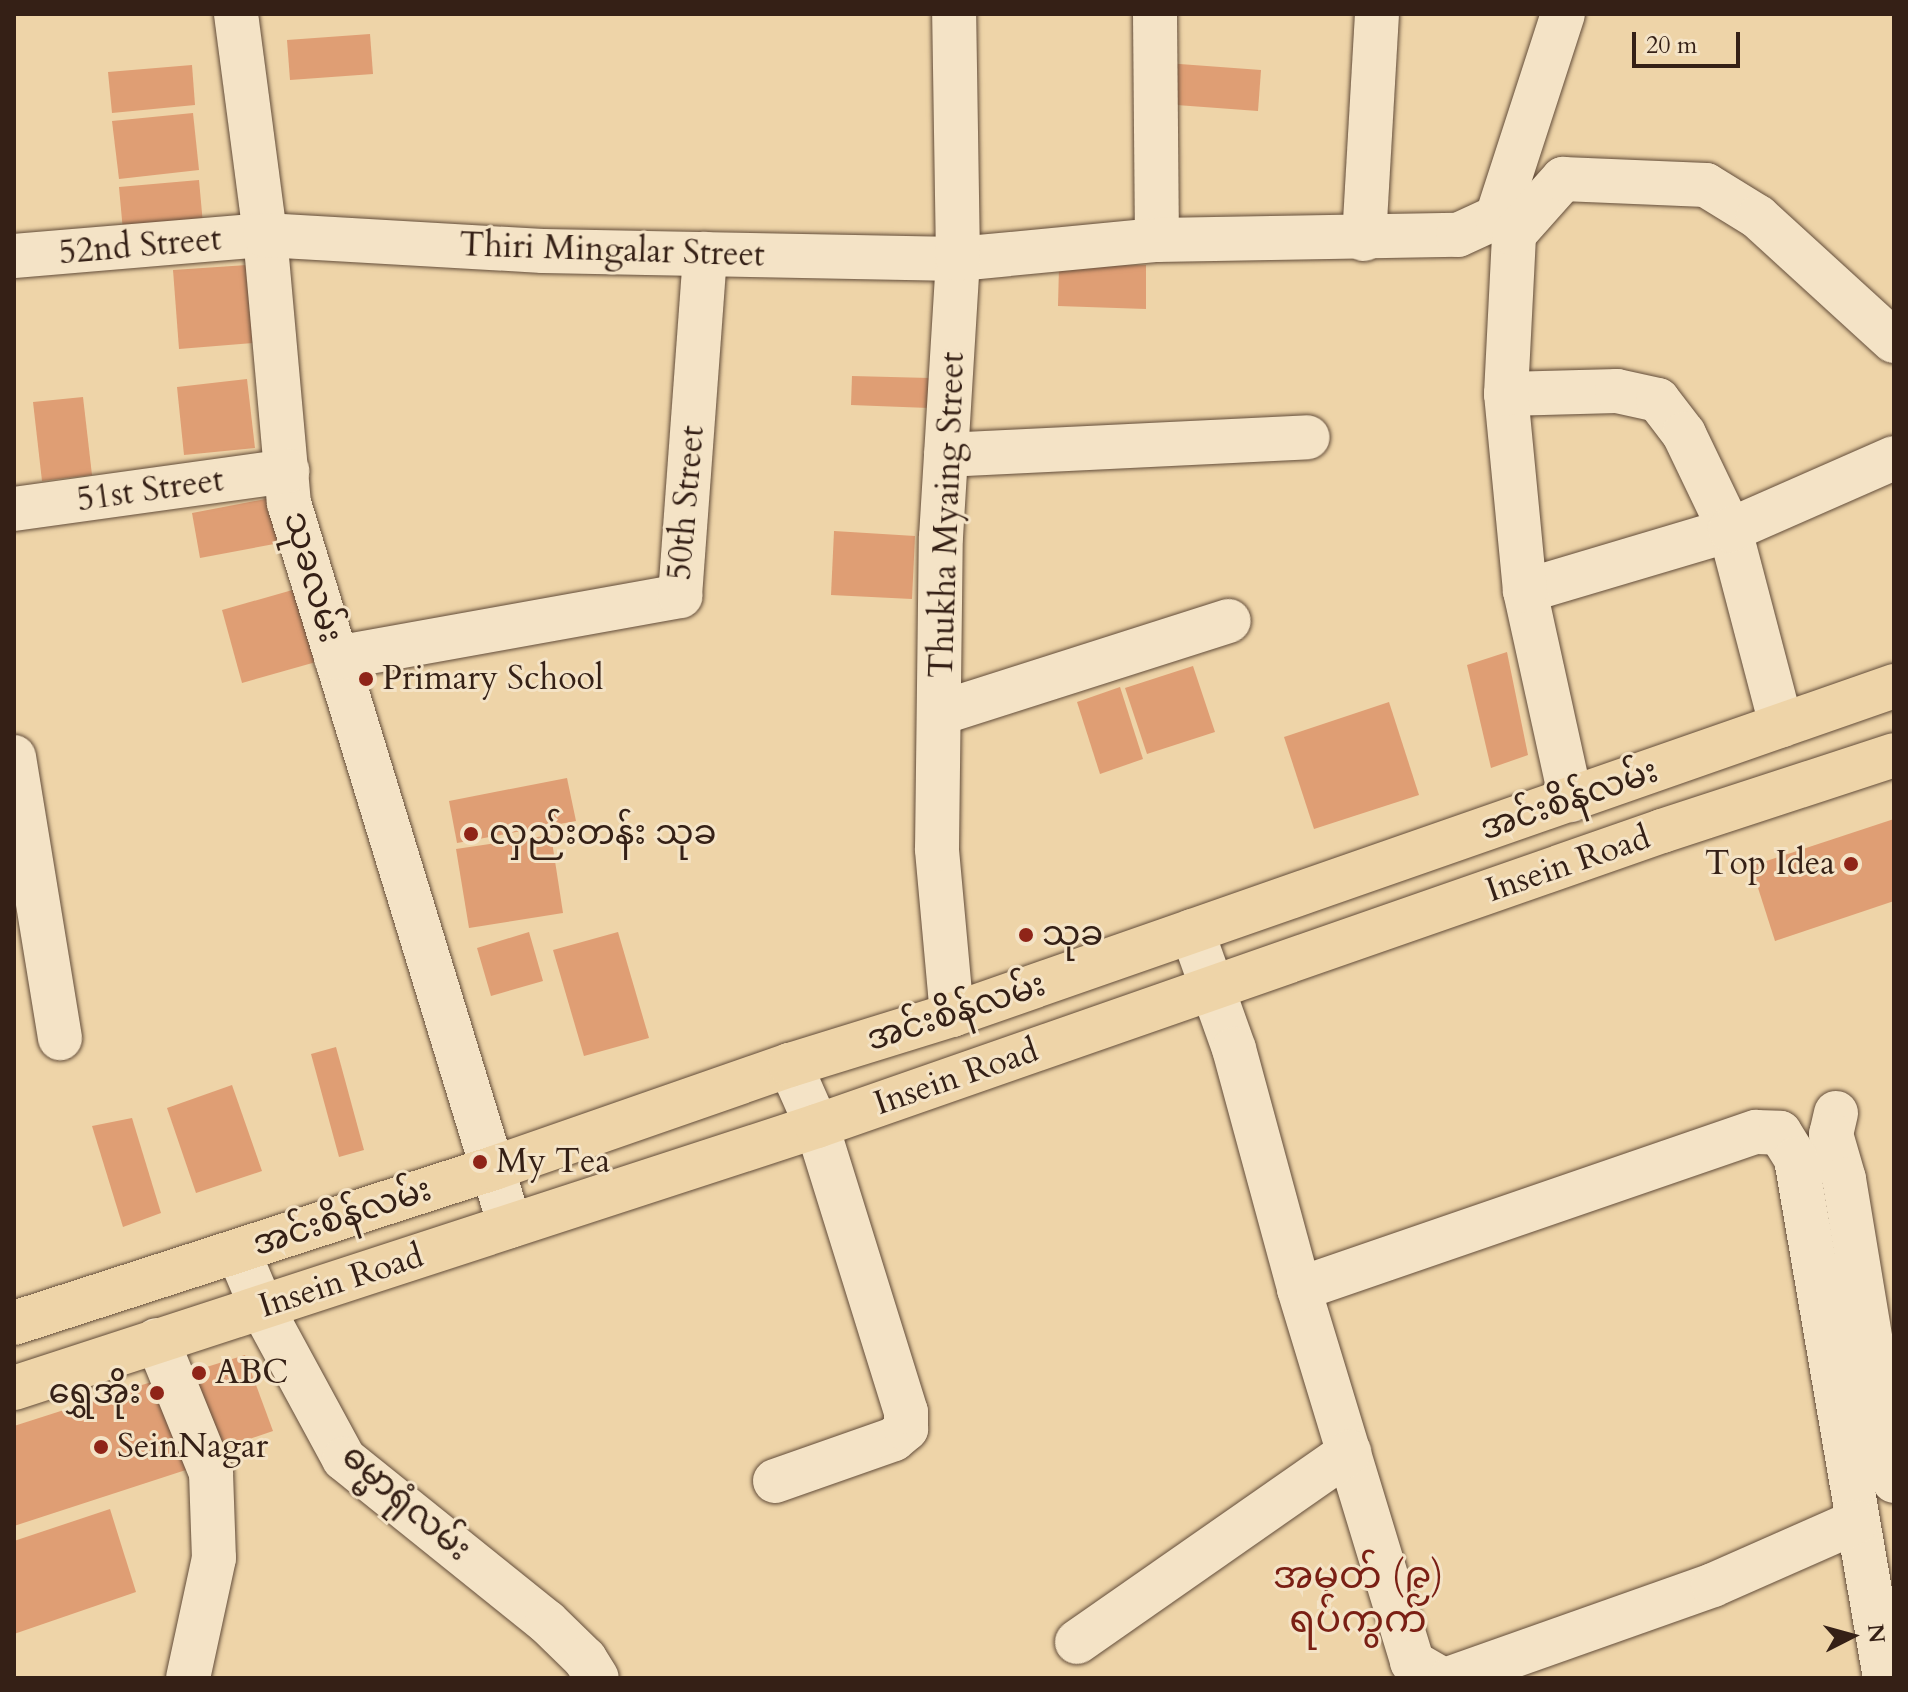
<!DOCTYPE html>
<meta charset="utf-8">
<style>
body{margin:0}
#map{position:relative;width:1908px;height:1692px;overflow:hidden;background:#eed4a8;font-family:Cardo,"Noto Sans Myanmar",serif}
div>[style]{position:absolute}
[style*='--x']{left:calc(var(--x)*1px);top:calc(var(--y)*1px);width:calc(var(--w)*1px);rotate:calc(var(--a)*1deg)}
.building>*{inset:0;background:#df9e74}
.roads{filter:drop-shadow(0 0 2px #634d3a) drop-shadow(0 0 2px #634d3a)}
.minor>*{height:44px;margin:-22px;padding:0 22px;transform-origin:22px;border-radius:22px;background:#f4e3c6}
.major>*{height:44px;margin:-22px;padding:0 22px;transform-origin:22px;border-radius:22px;background:#eed4a8}
.dots>*{width:22px;height:22px;translate:-50% -50%;box-sizing:border-box;border:4px solid #f4e3c6;border-radius:50%}
span{translate:-50% -50%;white-space:nowrap;text-align:center;line-height:1.15;-webkit-text-stroke:6px #f4e3c6;paint-order:stroke}
.street-label{font-size:34px;color:#352016}
.poi-label{font-size:34px;color:#352016}
.left{translate:0 -50%;text-align:left}
.right{translate:-100% -50%;text-align:right}
.quarter-label{font-size:38px;color:#7a1f14}
.frame{position:absolute;inset:0;border:16px solid #352016;pointer-events:none}
.north{position:absolute;left:1812px;top:1596px;width:80px;height:80px;-webkit-text-stroke:6px #f4e3c6;paint-order:stroke;rotate:84deg;font-size:22px;font-weight:700;line-height:32px;text-align:center;color:#352016}
.north::after{content:'';display:block;margin:auto;width:28px;height:36px;background:#352016;clip-path:polygon(50% 0,100% 100%,50% 72%,0 100%)}
.scale{position:absolute;left:1632px;top:32px;width:108px;height:36px;box-sizing:border-box;border:4px solid #352016;border-top:0;padding-left:10px;font-size:24px;line-height:28px;white-space:nowrap;color:#352016;-webkit-text-stroke:6px #f4e3c6;paint-order:stroke}
</style>
<div id="map">
<div class="building">
<div style="clip-path:polygon(370px 34px,373px 74px,290px 80px,287px 40px)"></div>
<div style="clip-path:polygon(1166px 63px,1261px 70px,1258px 111px,1163px 104px)"></div>
<div style="clip-path:polygon(192px 65px,195px 105px,112px 113px,108px 72px)"></div>
<div style="clip-path:polygon(193px 113px,199px 170px,119px 179px,112px 121px)"></div>
<div style="clip-path:polygon(199px 180px,203px 224px,123px 231px,119px 187px)"></div>
<div style="clip-path:polygon(247px 265px,253px 343px,179px 349px,173px 270px)"></div>
<div style="clip-path:polygon(1146px 265px,1146px 309px,1058px 306px,1059px 266px)"></div>
<div style="clip-path:polygon(852px 376px,930px 378px,929px 408px,851px 405px)"></div>
<div style="clip-path:polygon(247px 379px,255px 448px,184px 455px,177px 387px)"></div>
<div style="clip-path:polygon(83px 397px,92px 475px,42px 481px,33px 402px)"></div>
<div style="clip-path:polygon(276px 497px,285px 542px,200px 558px,192px 513px)"></div>
<div style="clip-path:polygon(834px 531px,915px 536px,912px 599px,831px 595px)"></div>
<div style="clip-path:polygon(303px 587px,323px 660px,242px 683px,222px 610px)"></div>
<div style="clip-path:polygon(1507px 652px,1528px 755px,1491px 768px,1467px 665px)"></div>
<div style="clip-path:polygon(1193px 666px,1215px 732px,1147px 754px,1125px 688px)"></div>
<div style="clip-path:polygon(1120px 687px,1143px 759px,1100px 774px,1077px 702px)"></div>
<div style="clip-path:polygon(1389px 702px,1419px 795px,1314px 829px,1284px 737px)"></div>
<div style="clip-path:polygon(567px 778px,576px 821px,457px 843px,449px 801px)"></div>
<div style="clip-path:polygon(1894px 819px,1894px 901px,1775px 941px,1751px 866px)"></div>
<div style="clip-path:polygon(551px 835px,563px 913px,469px 928px,456px 849px)"></div>
<div style="clip-path:polygon(529px 932px,543px 981px,491px 996px,477px 948px)"></div>
<div style="clip-path:polygon(618px 932px,649px 1038px,584px 1056px,553px 950px)"></div>
<div style="clip-path:polygon(336px 1047px,364px 1150px,339px 1157px,311px 1054px)"></div>
<div style="clip-path:polygon(232px 1085px,262px 1171px,196px 1193px,167px 1108px)"></div>
<div style="clip-path:polygon(132px 1118px,161px 1213px,123px 1227px,92px 1126px)"></div>
<div style="clip-path:polygon(245px 1355px,273px 1431px,211px 1452px,181px 1375px)"></div>
<div style="clip-path:polygon(167px 1377px,195px 1467px,14px 1526px,14px 1426px)"></div>
<div style="clip-path:polygon(110px 1509px,136px 1592px,14px 1634px,14px 1541px)"></div>
</div>
<div class="roads">
<div class="minor">
<div style="--x:236;--y:14;--w:223;--a:82.5"></div>
<div style="--x:265;--y:235;--w:269;--a:84.9"></div>
<div style="--x:289;--y:503;--w:756;--a:73"></div>
<div style="--x:1155;--y:14;--w:226;--a:89.5"></div>
<div style="--x:1364;--y:239;--w:225;--a:-86.7"></div>
<div style="--x:14;--y:256;--w:252;--a:-4.8"></div>
<div style="--x:265;--y:235;--w:278;--a:3.3"></div>
<div style="--x:543;--y:251;--w:415;--a:1.1"></div>
<div style="--x:958;--y:259;--w:200;--a:-5.5"></div>
<div style="--x:1157;--y:240;--w:301;--a:-1"></div>
<div style="--x:1458;--y:235;--w:43;--a:-24.8"></div>
<div style="--x:1497;--y:217;--w:213;--a:-72"></div>
<div style="--x:1506;--y:394;--w:111;--a:-1.5"></div>
<div style="--x:1617;--y:391;--w:42;--a:12.4"></div>
<div style="--x:1658;--y:400;--w:43;--a:52.6"></div>
<div style="--x:1684;--y:434;--w:106;--a:64.4"></div>
<div style="--x:1730;--y:530;--w:202;--a:75.3"></div>
<div style="--x:946;--y:455;--w:362;--a:-2.8"></div>
<div style="--x:14;--y:509;--w:276;--a:-7.9"></div>
<div style="--x:1525;--y:591;--w:214;--a:-16.6"></div>
<div style="--x:1730;--y:530;--w:179;--a:-23.7"></div>
<div style="--x:336;--y:658;--w:350;--a:-10.2"></div>
<div style="--x:680;--y:596;--w:343;--a:-85.8"></div>
<div style="--x:940;--y:713;--w:303;--a:-17.7"></div>
<div style="--x:14;--y:757;--w:285;--a:80.7"></div>
<div style="--x:1571;--y:800;--w:214;--a:-102.4"></div>
<div style="--x:1525;--y:591;--w:198;--a:-95.5"></div>
<div style="--x:1506;--y:394;--w:160;--a:-87.1"></div>
<div style="--x:1514;--y:234;--w:74;--a:-48.3"></div>
<div style="--x:1563;--y:179;--w:143;--a:2.4"></div>
<div style="--x:1706;--y:185;--w:61;--a:31.6"></div>
<div style="--x:1758;--y:217;--w:184;--a:42.4"></div>
<div style="--x:1192;--y:931;--w:125;--a:70.4"></div>
<div style="--x:1234;--y:1049;--w:249;--a:74.8"></div>
<div style="--x:1299;--y:1289;--w:390;--a:73.1"></div>
<div style="--x:1412;--y:1662;--w:32;--a:30"></div>
<div style="--x:952;--y:1015;--w:167;--a:-95.2"></div>
<div style="--x:937;--y:849;--w:312;--a:-89.3"></div>
<div style="--x:941;--y:537;--w:279;--a:-86.5"></div>
<div style="--x:958;--y:259;--w:245;--a:-90.9"></div>
<div style="--x:1836;--y:1113;--w:22;--a:103"></div>
<div style="--x:1831;--y:1134;--w:47;--a:73.9"></div>
<div style="--x:1844;--y:1179;--w:306;--a:80.6"></div>
<div style="--x:238;--y:1251;--w:60;--a:67.3"></div>
<div style="--x:261;--y:1306;--w:174;--a:61.5"></div>
<div style="--x:344;--y:1459;--w:260;--a:38.8"></div>
<div style="--x:547;--y:1622;--w:53;--a:44.2"></div>
<div style="--x:585;--y:1659;--w:22;--a:58"></div>
<div style="--x:1299;--y:1289;--w:483;--a:-19"></div>
<div style="--x:1756;--y:1132;--w:24;--a:2"></div>
<div style="--x:1780;--y:1133;--w:31;--a:58"></div>
<div style="--x:1796;--y:1159;--w:527;--a:80.27"></div>
<div style="--x:157;--y:1340;--w:144;--a:67.9"></div>
<div style="--x:211;--y:1473;--w:85;--a:88"></div>
<div style="--x:214;--y:1558;--w:123;--a:102.2"></div>
<div style="--x:775;--y:1481;--w:126;--a:-19.4"></div>
<div style="--x:894;--y:1439;--w:16;--a:-40"></div>
<div style="--x:906;--y:1429;--w:17;--a:-90"></div>
<div style="--x:906;--y:1412;--w:300;--a:-107.3"></div>
<div style="--x:817;--y:1126;--w:67;--a:-113.9"></div>
<div style="--x:1077;--y:1642;--w:332;--a:-34.9"></div>
<div style="--x:1451;--y:1678;--w:278;--a:-19.5"></div>
<div style="--x:1713;--y:1585;--w:156;--a:-23.8"></div>
</div>
<div class="major">
<div style="--x:14;--y:1323;--w:504;--a:-17.9"></div>
<div style="--x:494;--y:1168;--w:313;--a:-19.2"></div>
<div style="--x:790;--y:1065;--w:170;--a:-17.2"></div>
<div style="--x:952;--y:1015;--w:998;--a:-19.25"></div>
<div style="--x:14;--y:1388;--w:845;--a:-18.07"></div>
<div style="--x:817;--y:1126;--w:895;--a:-19.24"></div>
<div style="--x:1662;--y:831;--w:244;--a:-18.1"></div>
</div>
</div>
<div class="dots">
<div style="left:366px;top:679px;background:#8f2418"></div>
<div style="left:471px;top:834px;background:#8f2418"></div>
<div style="left:1851px;top:864px;background:#8f2418"></div>
<div style="left:1026px;top:935px;background:#8f2418"></div>
<div style="left:480px;top:1162px;background:#8f2418"></div>
<div style="left:199px;top:1373px;background:#8f2418"></div>
<div style="left:157px;top:1393px;background:#8f2418"></div>
<div style="left:101px;top:1447px;background:#8f2418"></div>
</div>
<div class="street-label">
<span style="left:140px;top:246px;rotate:-5deg">52nd Street</span>
<span style="left:612px;top:250px;rotate:2deg">Thiri Mingalar Street</span>
<span style="left:150px;top:490px;rotate:-8deg">51st Street</span>
<span style="left:686px;top:503px;rotate:-85deg">50th Street</span>
<span style="left:947px;top:515px;rotate:-88deg">Thukha Myaing Street</span>
<span style="left:313px;top:577px;rotate:74deg">သုခလမ်း</span>
<span style="left:1569px;top:800px;rotate:-19deg">အင်းစိန်လမ်း</span>
<span style="left:1568px;top:864px;rotate:-19deg">Insein Road</span>
<span style="left:956px;top:1012px;rotate:-18deg">အင်းစိန်လမ်း</span>
<span style="left:956px;top:1077px;rotate:-19deg">Insein Road</span>
<span style="left:342px;top:1217px;rotate:-18deg">အင်းစိန်လမ်း</span>
<span style="left:341px;top:1281px;rotate:-18deg">Insein Road</span>
<span style="left:406px;top:1503px;rotate:41deg">ဓမ္မာရုံလမ်း</span>
</div>
<div class="poi-label">
<span class="left" style="left:382px;top:679px">Primary School</span>
<span class="left" style="left:489px;top:834px">လှည်းတန်း သုခ</span>
<span class="right" style="left:1835px;top:864px">Top Idea</span>
<span class="left" style="left:1042px;top:935px">သုခ</span>
<span class="left" style="left:496px;top:1162px">My Tea</span>
<span class="left" style="left:215px;top:1373px">ABC</span>
<span class="right" style="left:141px;top:1393px">ရွှေအိုး</span>
<span class="left" style="left:117px;top:1447px">SeinNagar</span>
</div>
<div class="quarter-label">
<span style="left:1358px;top:1599px">အမှတ် (၉)<br>ရပ်ကွက်</span>
</div>
<div class="frame"></div>
<div class="north">N</div>
<div class="scale">20 m</div>
</div>
